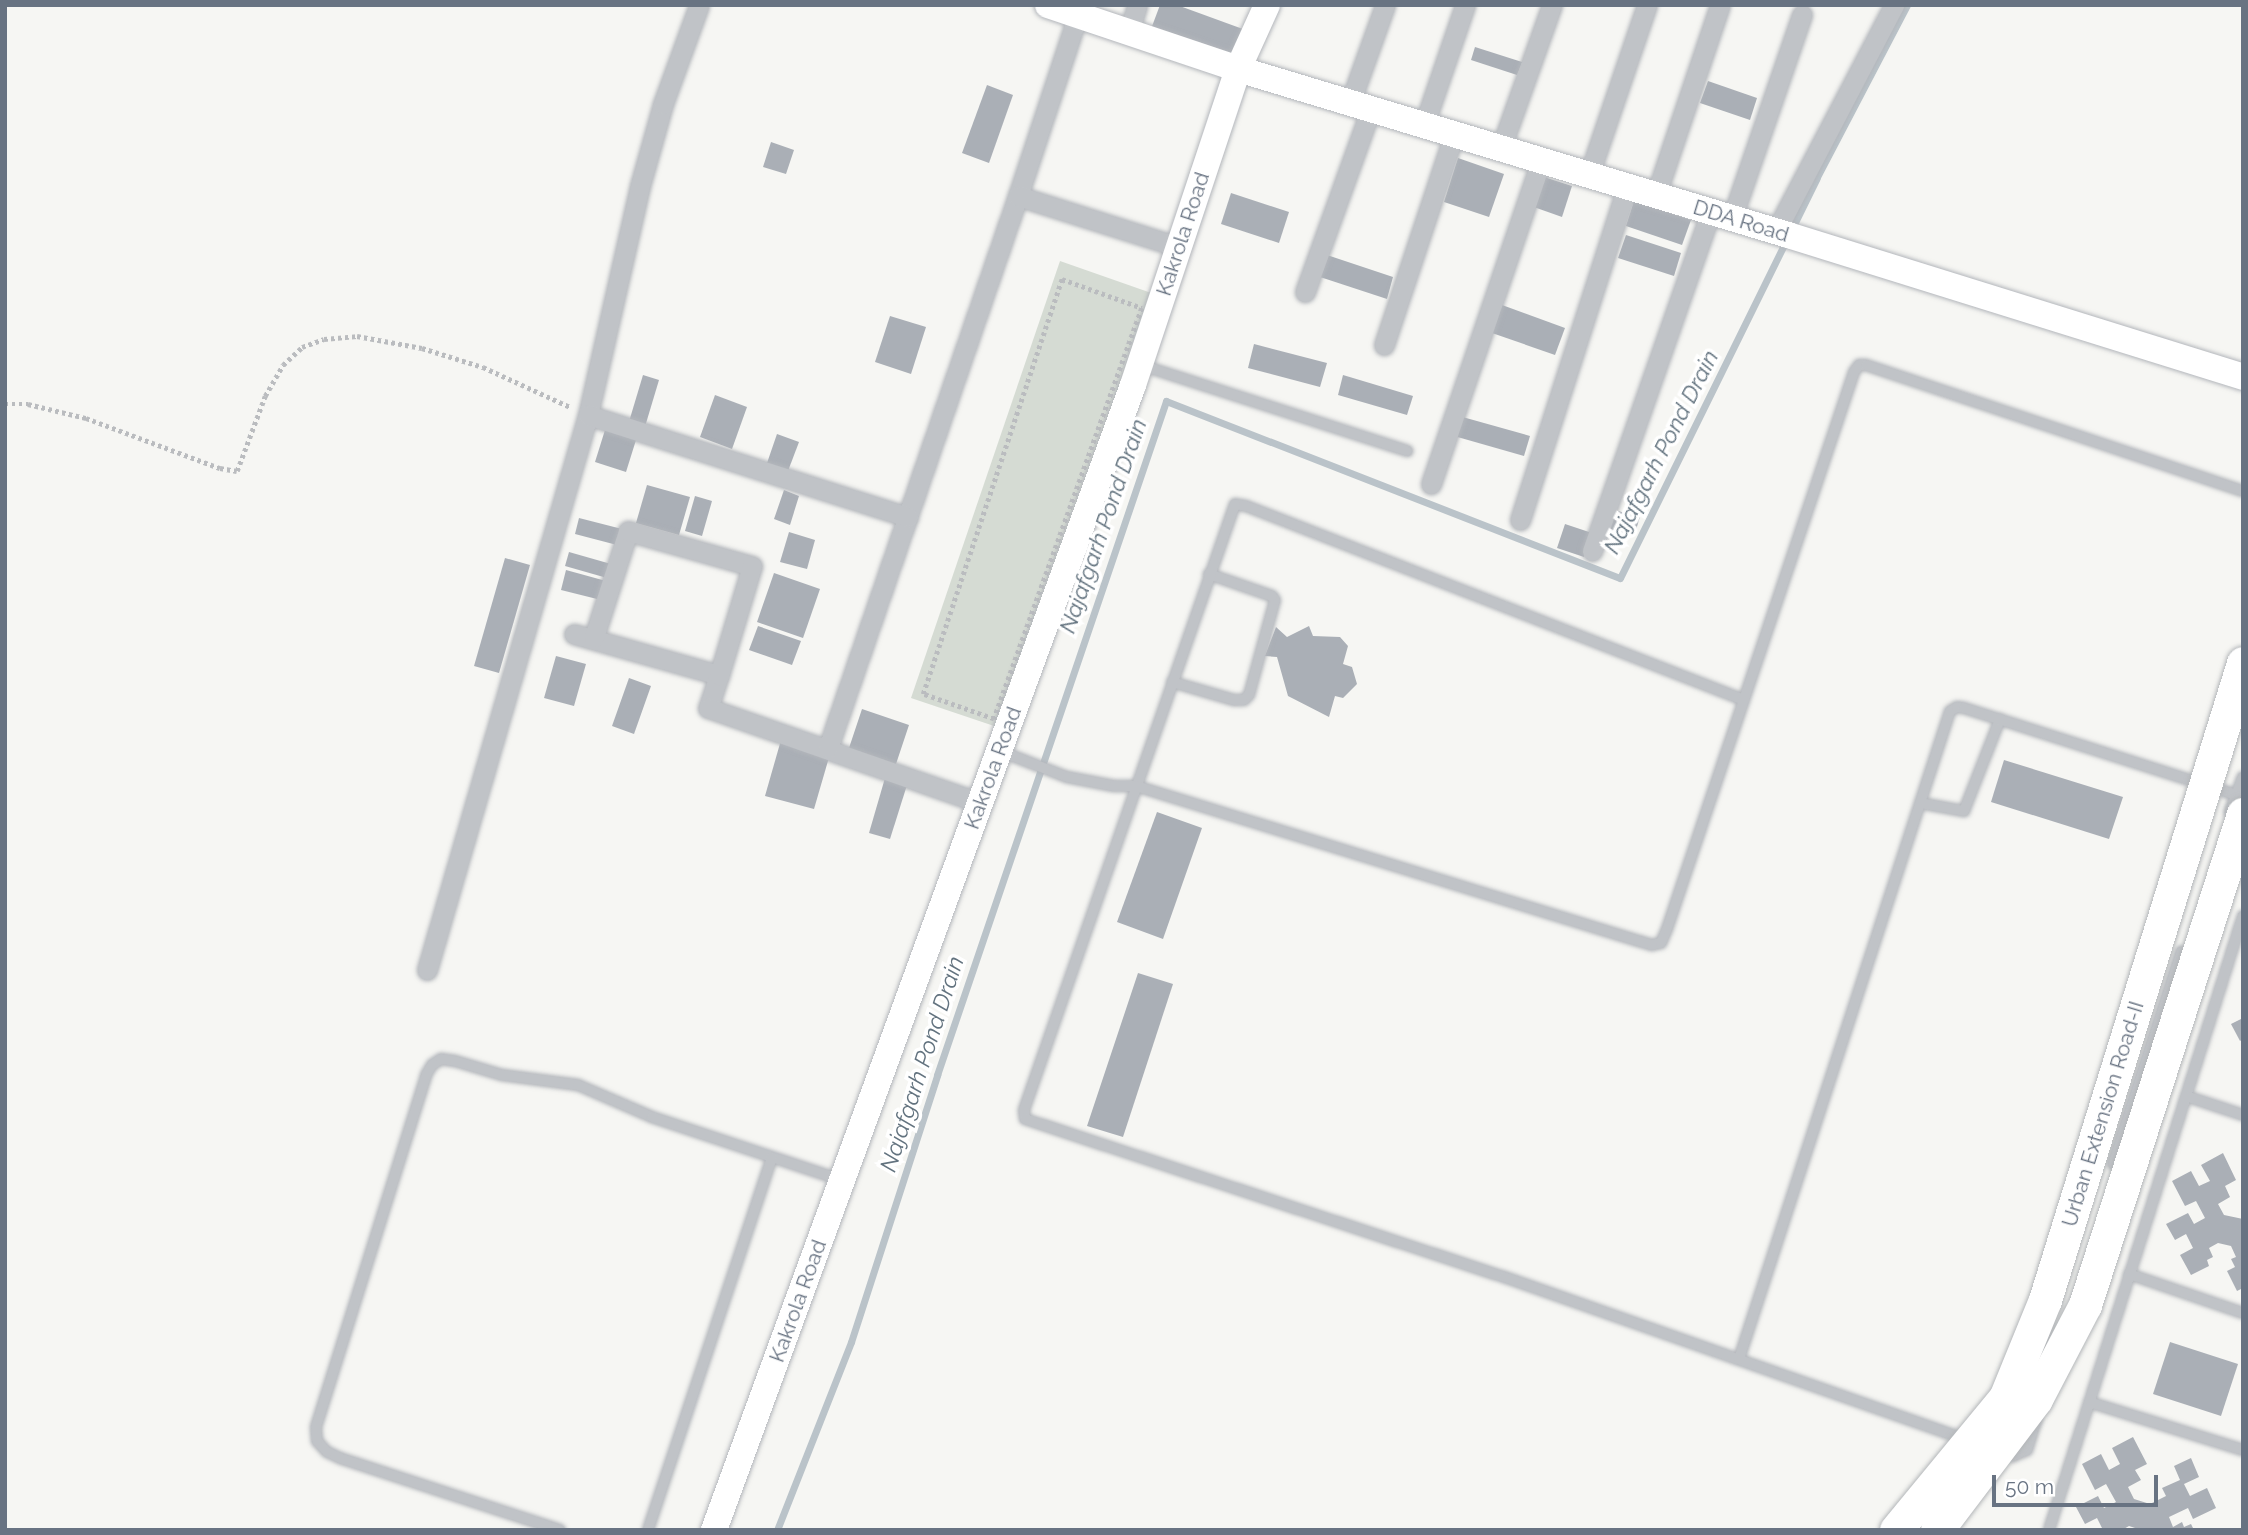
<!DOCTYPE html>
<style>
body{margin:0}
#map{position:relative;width:2248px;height:1535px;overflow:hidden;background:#f6f6f3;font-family:Raleway,sans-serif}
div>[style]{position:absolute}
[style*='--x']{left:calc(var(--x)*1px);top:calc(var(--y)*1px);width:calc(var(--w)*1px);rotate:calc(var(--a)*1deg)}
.green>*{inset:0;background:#d5dbd3}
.stream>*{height:7px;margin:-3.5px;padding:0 3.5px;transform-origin:3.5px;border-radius:3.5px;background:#bac3c9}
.building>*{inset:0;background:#aaafb6}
.path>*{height:4.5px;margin-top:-2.25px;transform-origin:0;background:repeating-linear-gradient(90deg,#babcbf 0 3.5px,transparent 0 7px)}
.roads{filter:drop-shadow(0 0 2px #b3b6bb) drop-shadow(0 0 2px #b3b6bb)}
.lane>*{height:10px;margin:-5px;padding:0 5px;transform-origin:5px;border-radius:5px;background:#c0c3c7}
.street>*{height:19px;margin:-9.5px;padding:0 9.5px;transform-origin:9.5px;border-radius:9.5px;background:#c0c3c7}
.secondary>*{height:26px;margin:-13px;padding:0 13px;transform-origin:13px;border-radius:13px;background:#fff}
.bridges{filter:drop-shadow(0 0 2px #b3b6b9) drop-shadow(0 0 2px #b3b6b9)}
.highway-bridge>*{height:33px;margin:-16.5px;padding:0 16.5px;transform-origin:16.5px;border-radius:16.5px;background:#fff}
span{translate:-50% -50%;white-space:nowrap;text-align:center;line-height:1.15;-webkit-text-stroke:7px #fff;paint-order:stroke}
.street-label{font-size:21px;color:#687382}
.water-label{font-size:23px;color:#63737f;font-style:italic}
.frame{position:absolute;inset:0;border:7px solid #687382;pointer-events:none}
.scale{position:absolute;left:1992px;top:1475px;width:166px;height:32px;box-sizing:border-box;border:4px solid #687382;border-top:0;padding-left:9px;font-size:21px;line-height:24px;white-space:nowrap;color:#687382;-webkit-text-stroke:5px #fff;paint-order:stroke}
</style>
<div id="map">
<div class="green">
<div style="clip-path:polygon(1060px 261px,1157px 295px,997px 727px,911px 698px)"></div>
</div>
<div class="stream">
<div style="--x:777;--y:1530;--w:202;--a:-68.5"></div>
<div style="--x:851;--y:1342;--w:281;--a:-72.1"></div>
<div style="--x:937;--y:1075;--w:712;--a:-71.23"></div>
<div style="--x:1166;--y:401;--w:487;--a:21.3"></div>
<div style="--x:1620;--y:578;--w:445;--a:-63.8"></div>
<div style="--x:1816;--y:179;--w:196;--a:-62.4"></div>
</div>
<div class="building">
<div style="clip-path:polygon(1160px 5px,1177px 5px,1251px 32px,1240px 61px,1151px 29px)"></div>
<div style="clip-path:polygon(1475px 47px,1522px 62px,1517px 75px,1471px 60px)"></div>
<div style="clip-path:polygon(1708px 81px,1757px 98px,1750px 120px,1700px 103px)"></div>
<div style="clip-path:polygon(987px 85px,1013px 95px,989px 163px,962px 153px)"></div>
<div style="clip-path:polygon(771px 142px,794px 150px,786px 174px,763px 167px)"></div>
<div style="clip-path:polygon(1458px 158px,1504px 174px,1489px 217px,1444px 202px)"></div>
<div style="clip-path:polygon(1541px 176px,1572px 186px,1562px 217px,1531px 206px)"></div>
<div style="clip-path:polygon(1231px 193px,1289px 212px,1279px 243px,1221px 224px)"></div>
<div style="clip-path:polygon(1634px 201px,1691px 220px,1682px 245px,1626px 226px)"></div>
<div style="clip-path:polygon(1626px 235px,1681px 253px,1674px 276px,1618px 258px)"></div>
<div style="clip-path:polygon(1324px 254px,1393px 277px,1387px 299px,1317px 276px)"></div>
<div style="clip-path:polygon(1502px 305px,1565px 328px,1555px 355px,1492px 333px)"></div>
<div style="clip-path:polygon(890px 316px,926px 327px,911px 374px,875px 362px)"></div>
<div style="clip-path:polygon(1254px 344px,1327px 363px,1320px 387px,1248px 368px)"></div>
<div style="clip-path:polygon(643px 375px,659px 380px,644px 430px,628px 425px)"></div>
<div style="clip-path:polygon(1343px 375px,1413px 396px,1407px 415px,1338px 395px)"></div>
<div style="clip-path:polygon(715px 395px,747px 407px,732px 449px,700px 437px)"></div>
<div style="clip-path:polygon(1459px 416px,1530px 436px,1524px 456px,1454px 436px)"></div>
<div style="clip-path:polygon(605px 430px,636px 440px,626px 472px,595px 462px)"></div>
<div style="clip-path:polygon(777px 434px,799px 442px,788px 471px,767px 463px)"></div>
<div style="clip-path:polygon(647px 485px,690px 497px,679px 535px,636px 523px)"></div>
<div style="clip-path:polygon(784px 490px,799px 496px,790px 525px,774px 519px)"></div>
<div style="clip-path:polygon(695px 496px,712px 501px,702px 536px,685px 531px)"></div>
<div style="clip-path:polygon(1611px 509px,1640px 517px,1634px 536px,1606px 528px)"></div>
<div style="clip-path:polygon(579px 518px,622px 529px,617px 545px,575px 534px)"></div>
<div style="clip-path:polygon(1565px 524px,1592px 533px,1584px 557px,1557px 548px)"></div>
<div style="clip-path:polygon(789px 532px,815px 540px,807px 569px,780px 562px)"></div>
<div style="clip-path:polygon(569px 552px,611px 564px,607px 578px,565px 566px)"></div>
<div style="clip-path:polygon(505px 558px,530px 565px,499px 673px,474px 666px)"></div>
<div style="clip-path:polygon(566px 570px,606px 581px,601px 600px,561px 590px)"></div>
<div style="clip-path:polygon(774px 573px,820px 589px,803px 638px,757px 622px)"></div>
<div style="clip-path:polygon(758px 626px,801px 641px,792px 665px,749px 650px)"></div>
<div style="clip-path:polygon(1309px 626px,1313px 636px,1340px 637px,1348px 646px,1343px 664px,1352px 667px,1357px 684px,1343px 698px,1335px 696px,1329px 717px,1288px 696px,1277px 657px,1265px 656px,1276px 627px,1287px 637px)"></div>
<div style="clip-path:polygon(556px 656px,586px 664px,574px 706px,544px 698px)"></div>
<div style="clip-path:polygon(629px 678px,651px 686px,634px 734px,612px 726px)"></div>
<div style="clip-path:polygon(862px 709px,909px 725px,895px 767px,848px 751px)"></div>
<div style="clip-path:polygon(781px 740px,830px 754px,814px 809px,765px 796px)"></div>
<div style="clip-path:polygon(2004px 760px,2123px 797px,2109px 839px,1991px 802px)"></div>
<div style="clip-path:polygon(885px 778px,907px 785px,890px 839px,869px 833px)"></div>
<div style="clip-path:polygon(1157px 812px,1202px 828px,1163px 939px,1117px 922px)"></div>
<div style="clip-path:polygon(1138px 973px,1173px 984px,1123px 1137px,1087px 1126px)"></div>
<div style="clip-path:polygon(2243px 1018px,2243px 1039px,2240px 1041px,2231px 1024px)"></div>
<div style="clip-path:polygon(2223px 1153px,2236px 1180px,2225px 1186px,2230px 1197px,2218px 1204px,2224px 1215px,2243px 1219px,2243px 1288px,2237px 1291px,2227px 1271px,2235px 1267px,2231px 1259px,2236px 1257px,2231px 1246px,2218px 1243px,2209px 1248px,2213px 1257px,2207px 1260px,2209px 1266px,2191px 1275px,2180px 1255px,2193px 1248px,2186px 1234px,2175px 1240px,2166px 1224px,2188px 1213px,2194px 1224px,2205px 1218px,2196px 1201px,2185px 1206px,2172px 1181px,2191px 1171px,2199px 1186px,2210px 1181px,2201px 1165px)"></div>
<div style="clip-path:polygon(2170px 1342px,2238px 1364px,2221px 1416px,2153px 1394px)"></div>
<div style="clip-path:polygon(2133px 1437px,2147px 1464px,2135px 1470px,2141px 1480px,2128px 1487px,2134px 1499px,2150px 1504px,2166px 1496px,2162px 1488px,2180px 1480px,2174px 1466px,2191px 1458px,2199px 1477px,2184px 1484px,2190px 1496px,2207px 1488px,2216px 1508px,2193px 1519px,2188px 1508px,2169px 1517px,2173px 1527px,2182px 1522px,2184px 1527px,2191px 1524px,2194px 1530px,2141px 1530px,2129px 1526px,2122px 1530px,2103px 1530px,2097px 1518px,2085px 1524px,2076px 1507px,2098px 1496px,2104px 1508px,2116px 1502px,2106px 1484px,2095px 1490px,2082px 1464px,2101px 1454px,2109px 1470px,2120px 1464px,2112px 1448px)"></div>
</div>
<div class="path">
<div style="--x:1062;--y:279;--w:85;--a:19.9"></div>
<div style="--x:1142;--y:308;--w:437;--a:109.8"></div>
<div style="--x:994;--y:719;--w:75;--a:-160.6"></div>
<div style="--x:923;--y:694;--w:438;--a:-71.5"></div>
<div style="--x:5;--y:404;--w:23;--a:0"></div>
<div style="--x:28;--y:404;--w:60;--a:13.6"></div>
<div style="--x:86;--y:418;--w:143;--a:20.5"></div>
<div style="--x:220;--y:468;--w:17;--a:10"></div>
<div style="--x:237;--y:471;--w:80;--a:-69.5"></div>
<div style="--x:265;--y:396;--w:36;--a:-60"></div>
<div style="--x:283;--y:365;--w:26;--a:-43"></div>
<div style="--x:302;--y:347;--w:23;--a:-20"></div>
<div style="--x:324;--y:339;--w:33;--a:-5"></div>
<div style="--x:357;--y:336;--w:66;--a:10.5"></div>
<div style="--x:422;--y:348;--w:64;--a:17.3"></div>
<div style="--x:483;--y:367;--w:96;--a:24.7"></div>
</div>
<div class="roads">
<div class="lane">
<div style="--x:1141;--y:365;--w:280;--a:17.9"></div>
<div style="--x:1172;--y:682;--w:65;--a:16.2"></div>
<div style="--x:1234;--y:700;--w:10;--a:0"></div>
<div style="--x:1244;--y:700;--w:7;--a:-45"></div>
<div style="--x:1249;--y:695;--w:98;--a:-74.7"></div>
<div style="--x:1275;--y:600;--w:5;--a:-127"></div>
<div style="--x:1272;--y:596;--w:67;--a:-160.8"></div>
<div style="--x:1744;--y:700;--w:534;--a:-158.72"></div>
<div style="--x:1246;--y:506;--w:11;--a:-170"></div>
<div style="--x:1235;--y:504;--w:642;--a:109.2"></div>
<div style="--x:1024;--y:1110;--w:9;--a:84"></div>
<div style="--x:1025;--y:1119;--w:504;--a:18.26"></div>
<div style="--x:1504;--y:1277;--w:489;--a:19.4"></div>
<div style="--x:1000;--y:751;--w:72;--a:21.2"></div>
<div style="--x:1067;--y:777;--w:48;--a:10.8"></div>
<div style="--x:1114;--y:786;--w:22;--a:0"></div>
<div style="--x:1136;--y:786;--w:540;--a:17.13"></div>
<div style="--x:1652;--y:945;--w:9;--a:-13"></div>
<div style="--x:1661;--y:943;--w:15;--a:-67"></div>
<div style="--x:1667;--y:929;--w:588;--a:-71.44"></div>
<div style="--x:1854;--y:372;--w:9;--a:-54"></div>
<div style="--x:1859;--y:365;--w:7;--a:0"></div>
<div style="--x:1866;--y:365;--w:397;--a:18.5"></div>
<div style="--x:1920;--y:803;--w:45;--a:10.3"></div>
<div style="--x:1964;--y:811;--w:99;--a:-68.6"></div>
<div style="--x:2230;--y:812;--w:37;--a:-70"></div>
<div style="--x:2186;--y:1096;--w:60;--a:18.4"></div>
<div style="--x:2113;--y:1164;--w:223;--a:-72.2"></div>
<div style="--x:2129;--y:1274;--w:120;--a:18.9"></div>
<div style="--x:1739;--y:1359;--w:681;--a:-71.96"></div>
<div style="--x:1950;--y:711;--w:8;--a:-30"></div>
<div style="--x:1957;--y:707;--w:7;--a:8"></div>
<div style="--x:1964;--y:708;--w:286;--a:17.7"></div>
<div style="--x:2089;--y:1402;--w:161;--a:17.3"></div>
<div style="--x:2002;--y:1452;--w:12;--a:20"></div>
<div style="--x:2013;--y:1456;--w:15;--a:-23"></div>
<div style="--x:2027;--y:1450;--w:31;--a:-73"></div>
<div style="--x:560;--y:1530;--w:231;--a:-161.9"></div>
<div style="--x:340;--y:1458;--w:14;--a:-155"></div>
<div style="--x:327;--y:1452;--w:15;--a:-132"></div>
<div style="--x:317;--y:1441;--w:14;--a:-94"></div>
<div style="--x:316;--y:1427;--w:369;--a:-72.6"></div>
<div style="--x:426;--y:1075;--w:12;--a:-59"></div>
<div style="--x:432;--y:1065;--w:11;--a:-34"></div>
<div style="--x:441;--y:1059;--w:14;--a:8"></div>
<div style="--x:455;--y:1061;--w:49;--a:16.6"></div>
<div style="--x:502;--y:1075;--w:77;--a:7.5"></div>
<div style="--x:578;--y:1085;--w:81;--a:23.4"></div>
<div style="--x:652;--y:1117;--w:199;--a:18.4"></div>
<div style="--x:648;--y:1530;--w:393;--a:-71.6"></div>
<div style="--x:2049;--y:1530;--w:644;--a:-72.47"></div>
</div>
<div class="street">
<div style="--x:1129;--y:32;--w:28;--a:-73"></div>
<div style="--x:1350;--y:103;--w:104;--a:-70.3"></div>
<div style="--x:1424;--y:125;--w:127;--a:-71.1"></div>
<div style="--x:1501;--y:148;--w:152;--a:-70.4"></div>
<div style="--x:1589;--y:175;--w:180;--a:-71.2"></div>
<div style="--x:1656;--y:195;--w:200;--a:-71.4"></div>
<div style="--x:1018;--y:196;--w:191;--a:-71.7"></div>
<div style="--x:1732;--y:218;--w:215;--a:-71"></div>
<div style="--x:1776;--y:231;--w:255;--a:-62.4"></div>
<div style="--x:1305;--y:292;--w:195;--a:-70.2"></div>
<div style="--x:1384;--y:345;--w:222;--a:-71.6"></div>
<div style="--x:588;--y:415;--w:235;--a:-77.2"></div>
<div style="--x:640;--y:186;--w:85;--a:-74.3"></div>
<div style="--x:663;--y:104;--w:105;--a:-70"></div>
<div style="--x:1431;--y:484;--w:342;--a:-71.2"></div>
<div style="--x:1520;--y:520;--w:351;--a:-72.2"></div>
<div style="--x:1592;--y:551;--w:360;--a:-70.7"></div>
<div style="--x:574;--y:634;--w:151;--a:15.8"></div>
<div style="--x:719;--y:675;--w:35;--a:108"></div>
<div style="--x:708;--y:708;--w:289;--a:19.2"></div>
<div style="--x:594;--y:637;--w:111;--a:-72.2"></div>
<div style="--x:628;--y:531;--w:129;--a:15.8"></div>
<div style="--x:752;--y:566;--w:114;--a:106.8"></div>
<div style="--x:828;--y:748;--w:584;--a:-71.01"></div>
<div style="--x:1018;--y:196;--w:169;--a:17.6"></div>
<div style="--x:427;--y:970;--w:578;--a:-73.82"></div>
<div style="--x:588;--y:415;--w:336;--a:17.7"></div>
</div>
<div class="secondary">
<div style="--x:1048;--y:5;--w:200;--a:18.6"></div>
<div style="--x:1238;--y:69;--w:575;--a:16.79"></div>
<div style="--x:1788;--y:235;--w:477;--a:17.3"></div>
<div style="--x:714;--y:1530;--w:1219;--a:-69.9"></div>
<div style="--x:1133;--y:385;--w:333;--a:-71.6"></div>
<div style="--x:1238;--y:69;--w:70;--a:-65.6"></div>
</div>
</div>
<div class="bridges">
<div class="highway-bridge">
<div style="--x:1896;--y:1530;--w:171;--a:-50.5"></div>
<div style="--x:2005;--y:1398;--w:106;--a:-67.8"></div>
<div style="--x:2045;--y:1300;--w:667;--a:-72.73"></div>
<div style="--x:1937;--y:1530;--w:164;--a:-52.9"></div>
<div style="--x:2036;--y:1399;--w:106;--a:-62.5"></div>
<div style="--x:2085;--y:1305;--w:516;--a:-72.16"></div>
</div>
</div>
<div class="street-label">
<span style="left:1741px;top:221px;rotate:17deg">DDA Road</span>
<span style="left:1183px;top:234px;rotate:-72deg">Kakrola Road</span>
<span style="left:993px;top:768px;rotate:-70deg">Kakrola Road</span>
<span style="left:2103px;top:1114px;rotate:-73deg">Urban Extension Road-II</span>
<span style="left:798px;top:1301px;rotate:-70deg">Kakrola Road</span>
</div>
<div class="water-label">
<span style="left:1661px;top:452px;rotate:-63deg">Najafgarh Pond Drain</span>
<span style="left:1103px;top:526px;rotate:-71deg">Najafgarh Pond Drain</span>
<span style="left:922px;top:1064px;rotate:-72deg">Najafgarh Pond Drain</span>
</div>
<div class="frame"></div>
<div class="scale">50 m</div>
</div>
